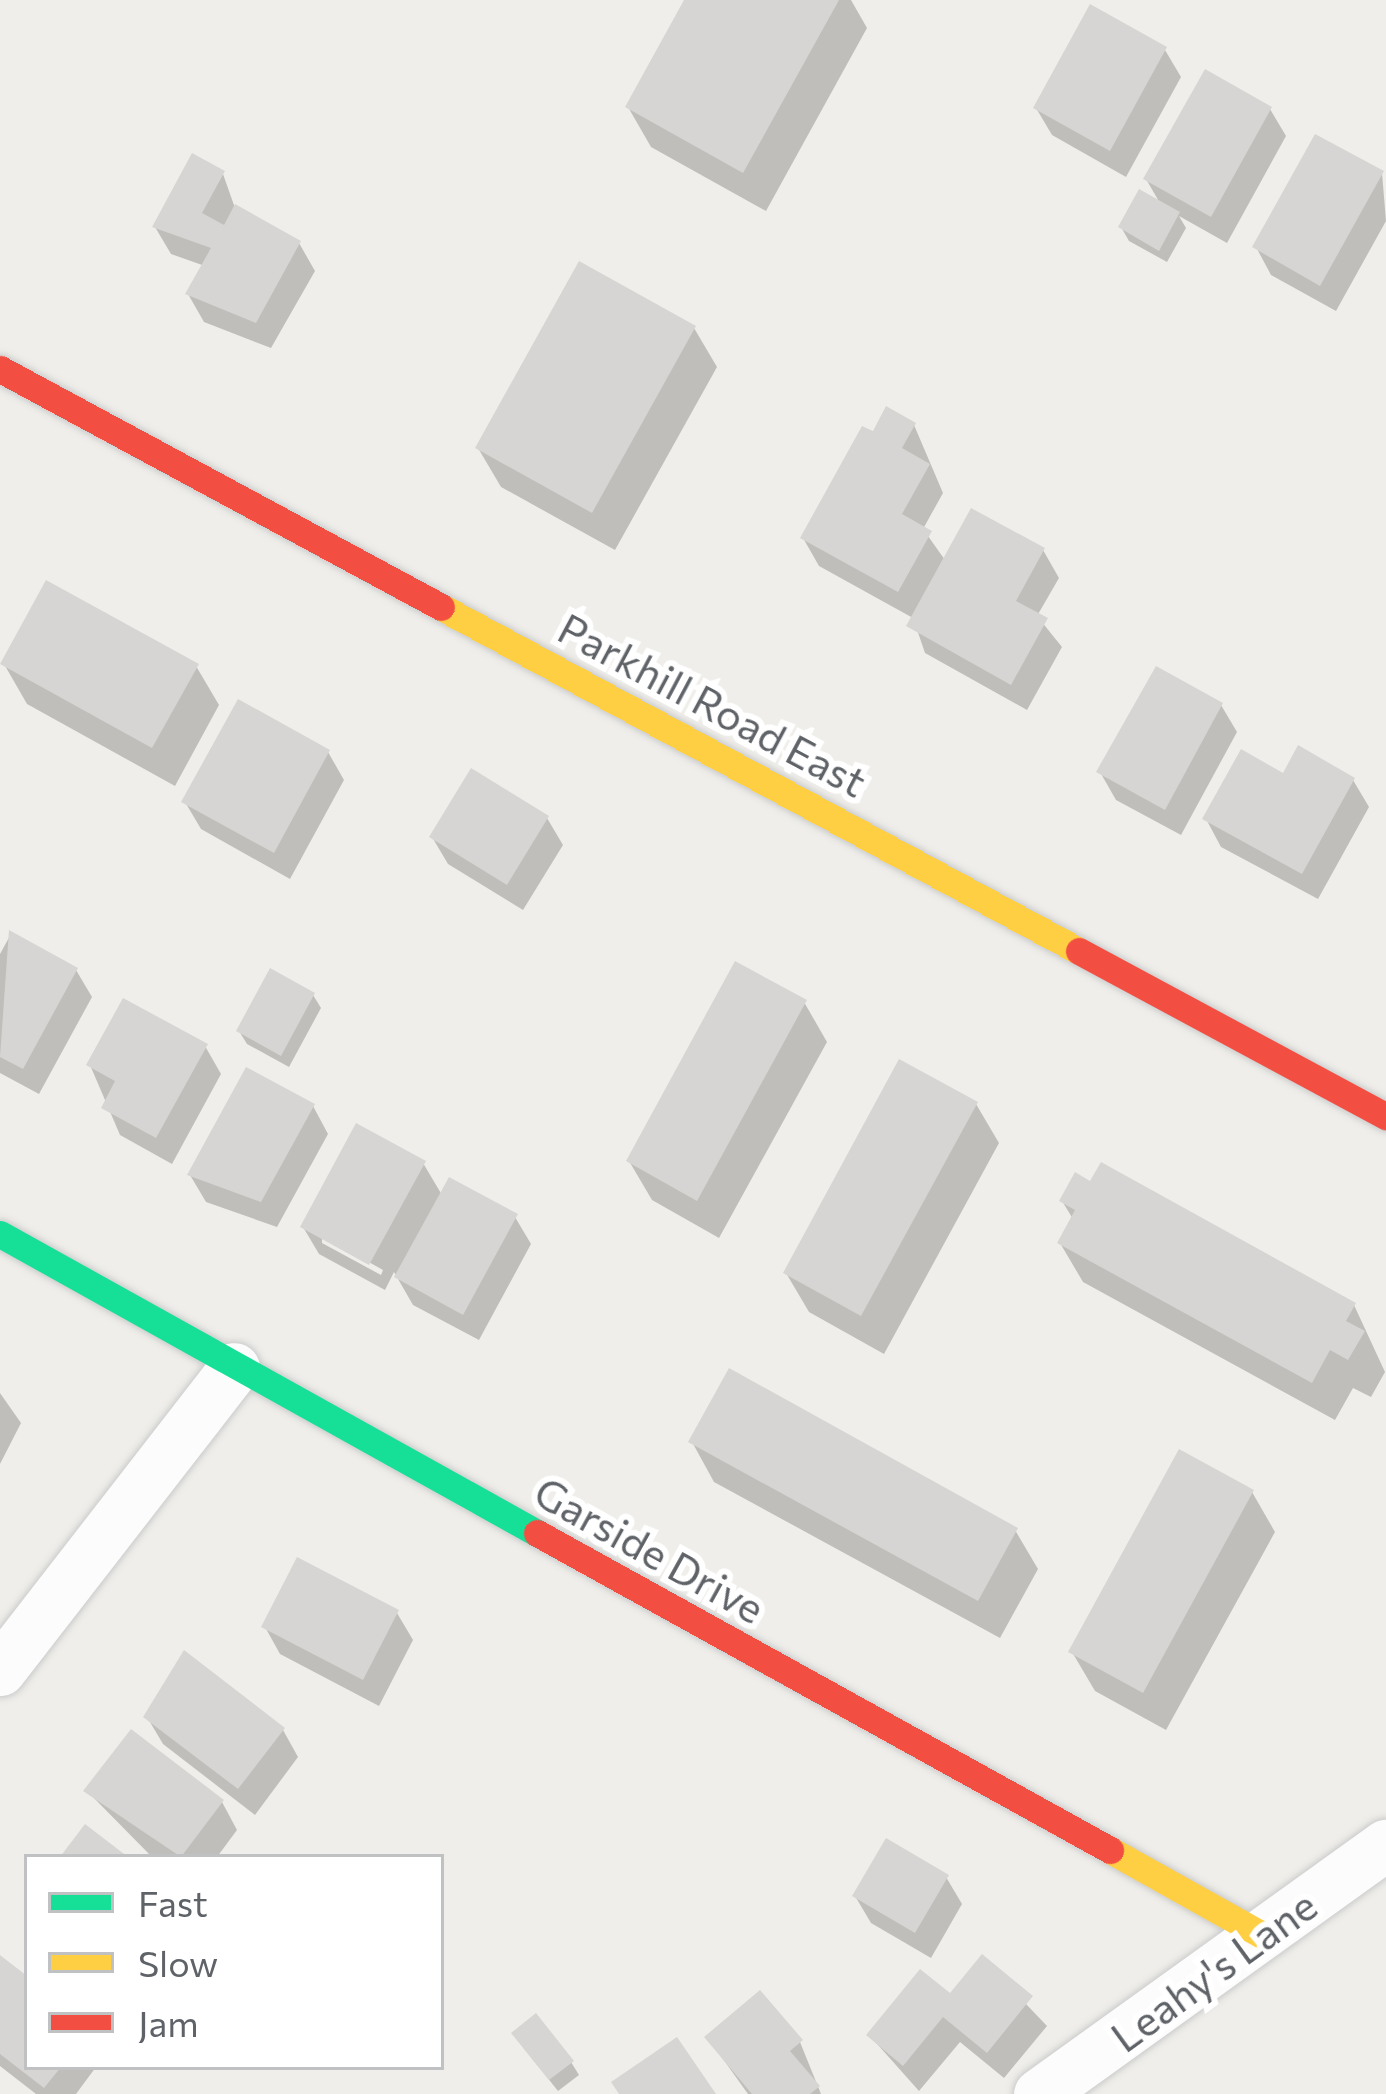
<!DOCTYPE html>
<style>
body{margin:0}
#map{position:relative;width:1386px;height:2094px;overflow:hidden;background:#efeeea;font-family:Commissioner,sans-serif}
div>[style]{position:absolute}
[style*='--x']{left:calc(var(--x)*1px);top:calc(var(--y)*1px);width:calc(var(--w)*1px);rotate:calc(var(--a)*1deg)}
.shadow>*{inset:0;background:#0003}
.building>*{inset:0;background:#d6d5d3}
.roads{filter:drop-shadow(0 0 3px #cbcccc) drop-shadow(0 0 3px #cbcccc)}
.street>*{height:51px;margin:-25.5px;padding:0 25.5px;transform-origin:25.5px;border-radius:25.5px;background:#fdfcfc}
.fast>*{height:27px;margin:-13.5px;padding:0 13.5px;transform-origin:13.5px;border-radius:13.5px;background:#16e098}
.slow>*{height:27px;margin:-13.5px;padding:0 13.5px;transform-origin:13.5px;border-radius:13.5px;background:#ffcf43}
.jam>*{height:27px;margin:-13.5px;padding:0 13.5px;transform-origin:13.5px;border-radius:13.5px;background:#f24e42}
span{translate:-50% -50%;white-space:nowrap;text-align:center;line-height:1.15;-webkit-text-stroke:12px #fff;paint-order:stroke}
.street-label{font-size:42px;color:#5f6368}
.legend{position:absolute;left:24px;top:1854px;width:420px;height:216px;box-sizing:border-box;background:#fff;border:3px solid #bfc1c3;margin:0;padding:15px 21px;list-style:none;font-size:36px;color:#5f6368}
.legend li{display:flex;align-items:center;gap:24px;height:60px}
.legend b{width:60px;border:3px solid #bfc1c3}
</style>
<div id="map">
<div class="shadow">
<div style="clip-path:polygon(688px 0,851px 0,867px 28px,766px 211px,651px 147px,628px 107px)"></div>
<div style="clip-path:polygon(1165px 50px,1181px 77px,1126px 177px,1052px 135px,1036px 108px)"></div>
<div style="clip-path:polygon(1270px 109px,1286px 136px,1227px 243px,1179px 216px,1186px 228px,1167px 262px,1129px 241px,1121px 227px,1161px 205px,1146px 179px)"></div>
<div style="clip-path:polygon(1382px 173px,1386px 221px,1336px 311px,1271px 275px,1256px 247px)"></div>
<div style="clip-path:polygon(223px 174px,235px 208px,299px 243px,315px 271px,271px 348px,204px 322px,188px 294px,205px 266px,171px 254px,155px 227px)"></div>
<div style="clip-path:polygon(694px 328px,717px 367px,615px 550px,501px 487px,478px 448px)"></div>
<div style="clip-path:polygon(914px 425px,943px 493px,923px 529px,945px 560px,1043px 550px,1059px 578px,1037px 616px,1062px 647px,1027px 710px,925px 653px,913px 618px,819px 566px,803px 538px,874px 435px)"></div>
<div style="clip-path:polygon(4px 664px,196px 666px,219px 705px,175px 786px,27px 704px)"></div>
<div style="clip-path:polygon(1221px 705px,1237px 732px,1181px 835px,1116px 800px,1100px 772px)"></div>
<div style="clip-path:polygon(328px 752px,344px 780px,290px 879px,201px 829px,185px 802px)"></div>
<div style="clip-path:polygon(1353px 780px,1369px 807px,1318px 899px,1221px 847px,1206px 819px)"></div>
<div style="clip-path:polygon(547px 818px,563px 845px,523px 910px,448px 864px,432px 837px)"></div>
<div style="clip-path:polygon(11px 934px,76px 970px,92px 997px,39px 1094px,0 1073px,0 954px)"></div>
<div style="clip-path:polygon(313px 995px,321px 1008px,289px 1067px,247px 1044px,239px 1031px)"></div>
<div style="clip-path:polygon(804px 1002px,827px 1042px,719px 1238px,652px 1200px,629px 1161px)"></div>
<div style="clip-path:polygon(205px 1046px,221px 1074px,172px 1164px,120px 1135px,90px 1065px)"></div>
<div style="clip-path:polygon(976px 1104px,999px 1143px,884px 1354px,809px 1312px,786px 1273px)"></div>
<div style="clip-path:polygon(313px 1106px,328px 1134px,277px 1227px,206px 1202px,190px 1175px)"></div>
<div style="clip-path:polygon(evenodd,423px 1163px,442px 1195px,515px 1217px,531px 1244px,479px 1340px,413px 1305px,394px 1272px,385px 1290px,319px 1254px,303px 1227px,423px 1163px,322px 1236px,383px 1270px,381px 1275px,322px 1243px,322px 1236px)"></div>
<div style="clip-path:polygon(1062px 1201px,1354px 1305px,1385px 1372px,1371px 1397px,1353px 1388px,1335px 1420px,1083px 1282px,1060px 1243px,1073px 1219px)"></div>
<div style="clip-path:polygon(0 1393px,21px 1423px,0 1464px)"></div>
<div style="clip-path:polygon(692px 1442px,1015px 1530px,1038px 1569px,1000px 1638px,714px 1482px)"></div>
<div style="clip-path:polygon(1252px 1492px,1275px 1532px,1166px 1730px,1095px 1691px,1072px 1652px)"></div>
<div style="clip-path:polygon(397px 1613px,413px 1640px,379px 1706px,280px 1654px,265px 1627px)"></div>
<div style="clip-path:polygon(147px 1717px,283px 1730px,298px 1757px,255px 1815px,163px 1744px)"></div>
<div style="clip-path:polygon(87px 1791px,222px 1802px,237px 1830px,217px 1857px,152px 1857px)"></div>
<div style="clip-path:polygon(946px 1877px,962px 1904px,931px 1958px,871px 1923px,855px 1896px)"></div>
<div style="clip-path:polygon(982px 1958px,1047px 2026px,1004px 2078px,960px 2042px,919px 2091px,870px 2036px,951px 1997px)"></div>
<div style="clip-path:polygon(0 1959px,27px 1980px,27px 2067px,96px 2067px,76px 2094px,36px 2094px,0 2066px)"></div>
<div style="clip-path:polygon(708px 2038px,800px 2042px,821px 2094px,748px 2094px)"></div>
<div style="clip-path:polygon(522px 2046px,571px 2062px,579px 2075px,558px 2091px)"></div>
</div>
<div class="building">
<div style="clip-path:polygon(684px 0,839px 0,743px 173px,625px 107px)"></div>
<div style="clip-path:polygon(1090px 4px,1167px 47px,1110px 151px,1033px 108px)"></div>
<div style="clip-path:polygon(1205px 69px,1272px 107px,1211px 217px,1143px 179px)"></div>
<div style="clip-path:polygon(1315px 134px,1384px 171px,1320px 286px,1252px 247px)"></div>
<div style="clip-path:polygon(192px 153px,225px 171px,202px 213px,224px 225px,235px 204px,301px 241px,256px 323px,185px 294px,211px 248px,152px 227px)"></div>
<div style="clip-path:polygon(1139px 189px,1180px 212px,1159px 251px,1118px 227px)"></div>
<div style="clip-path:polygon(579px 261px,696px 326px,592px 513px,475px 448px)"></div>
<div style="clip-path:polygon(886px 406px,916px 423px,902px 448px,930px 464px,902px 514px,932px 531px,898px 592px,800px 538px,862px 426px,873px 431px)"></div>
<div style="clip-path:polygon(971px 508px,1045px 548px,1016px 601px,1048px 618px,1011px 685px,906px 626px)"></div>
<div style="clip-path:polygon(46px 580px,199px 664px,152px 748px,0 664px)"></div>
<div style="clip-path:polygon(1156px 666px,1223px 703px,1165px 810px,1096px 772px)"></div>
<div style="clip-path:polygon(238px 699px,330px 750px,274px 853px,181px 802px)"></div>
<div style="clip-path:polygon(1298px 745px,1355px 778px,1302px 874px,1202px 819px,1241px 749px,1283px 773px)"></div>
<div style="clip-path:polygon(471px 768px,549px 816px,507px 885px,429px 837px)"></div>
<div style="clip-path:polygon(9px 930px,78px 968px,23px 1069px,0 1057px)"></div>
<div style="clip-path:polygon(735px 961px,807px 1000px,697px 1201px,626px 1161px)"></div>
<div style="clip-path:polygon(270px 968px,315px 993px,281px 1056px,236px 1031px)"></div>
<div style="clip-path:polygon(123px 998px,208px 1044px,156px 1138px,101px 1108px,115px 1081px,86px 1065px)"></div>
<div style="clip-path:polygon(899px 1059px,978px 1102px,861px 1316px,783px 1273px)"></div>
<div style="clip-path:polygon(246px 1067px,315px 1104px,261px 1202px,187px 1175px)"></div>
<div style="clip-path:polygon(356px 1123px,426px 1161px,369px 1265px,300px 1227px)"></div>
<div style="clip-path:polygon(1101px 1162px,1356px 1303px,1346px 1321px,1365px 1331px,1348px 1360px,1330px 1350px,1312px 1383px,1057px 1243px,1075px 1210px,1059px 1201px,1075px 1172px,1090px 1181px)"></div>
<div style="clip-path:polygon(449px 1177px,518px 1214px,463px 1315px,394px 1277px)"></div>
<div style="clip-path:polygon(729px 1368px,1018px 1528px,978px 1601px,688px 1442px)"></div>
<div style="clip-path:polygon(1179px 1449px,1254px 1490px,1143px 1693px,1068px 1652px)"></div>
<div style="clip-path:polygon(297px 1557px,399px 1610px,363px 1680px,261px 1627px)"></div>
<div style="clip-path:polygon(184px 1650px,285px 1728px,238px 1789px,143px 1717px)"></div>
<div style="clip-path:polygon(131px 1729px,224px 1800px,181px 1857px,83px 1791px)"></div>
<div style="clip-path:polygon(85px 1824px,128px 1857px,60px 1857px)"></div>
<div style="clip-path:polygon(886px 1838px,949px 1875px,915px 1933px,852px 1896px)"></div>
<div style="clip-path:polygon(982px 1954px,1033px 1996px,987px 2053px,943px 2017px,903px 2066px,866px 2035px,920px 1969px,950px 1993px)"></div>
<div style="clip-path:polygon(0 1955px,27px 1976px,27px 2067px,61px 2067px,44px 2088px,0 2054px)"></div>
<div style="clip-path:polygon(760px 1990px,803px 2040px,790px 2051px,820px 2086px,810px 2094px,752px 2094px,704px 2037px)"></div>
<div style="clip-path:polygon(536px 2013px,574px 2061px,549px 2080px,511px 2033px)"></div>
<div style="clip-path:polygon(677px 2037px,716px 2094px,619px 2094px,611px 2082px)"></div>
</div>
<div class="roads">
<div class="street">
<div style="--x:0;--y:1670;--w:382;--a:-52.2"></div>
<div style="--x:1039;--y:2094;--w:427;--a:-35.7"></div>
</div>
<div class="fast">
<div style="--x:0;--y:1234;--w:615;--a:29.11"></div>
</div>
<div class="slow">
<div style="--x:441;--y:607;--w:725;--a:28.33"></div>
<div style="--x:1110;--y:1850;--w:174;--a:29.2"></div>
</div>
<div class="jam">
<div style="--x:0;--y:369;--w:501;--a:28.35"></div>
<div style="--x:1079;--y:951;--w:349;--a:28.3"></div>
<div style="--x:537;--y:1533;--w:655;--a:28.95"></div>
</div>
</div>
<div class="street-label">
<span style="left:713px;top:704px;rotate:28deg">Parkhill Road East</span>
<span style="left:650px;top:1549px;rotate:29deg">Garside Drive</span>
<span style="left:1213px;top:1970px;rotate:-36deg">Leahy's Lane</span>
</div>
<ul class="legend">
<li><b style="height:15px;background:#16e098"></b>Fast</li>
<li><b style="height:15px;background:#ffcf43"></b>Slow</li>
<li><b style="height:15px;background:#f24e42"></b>Jam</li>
</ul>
</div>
